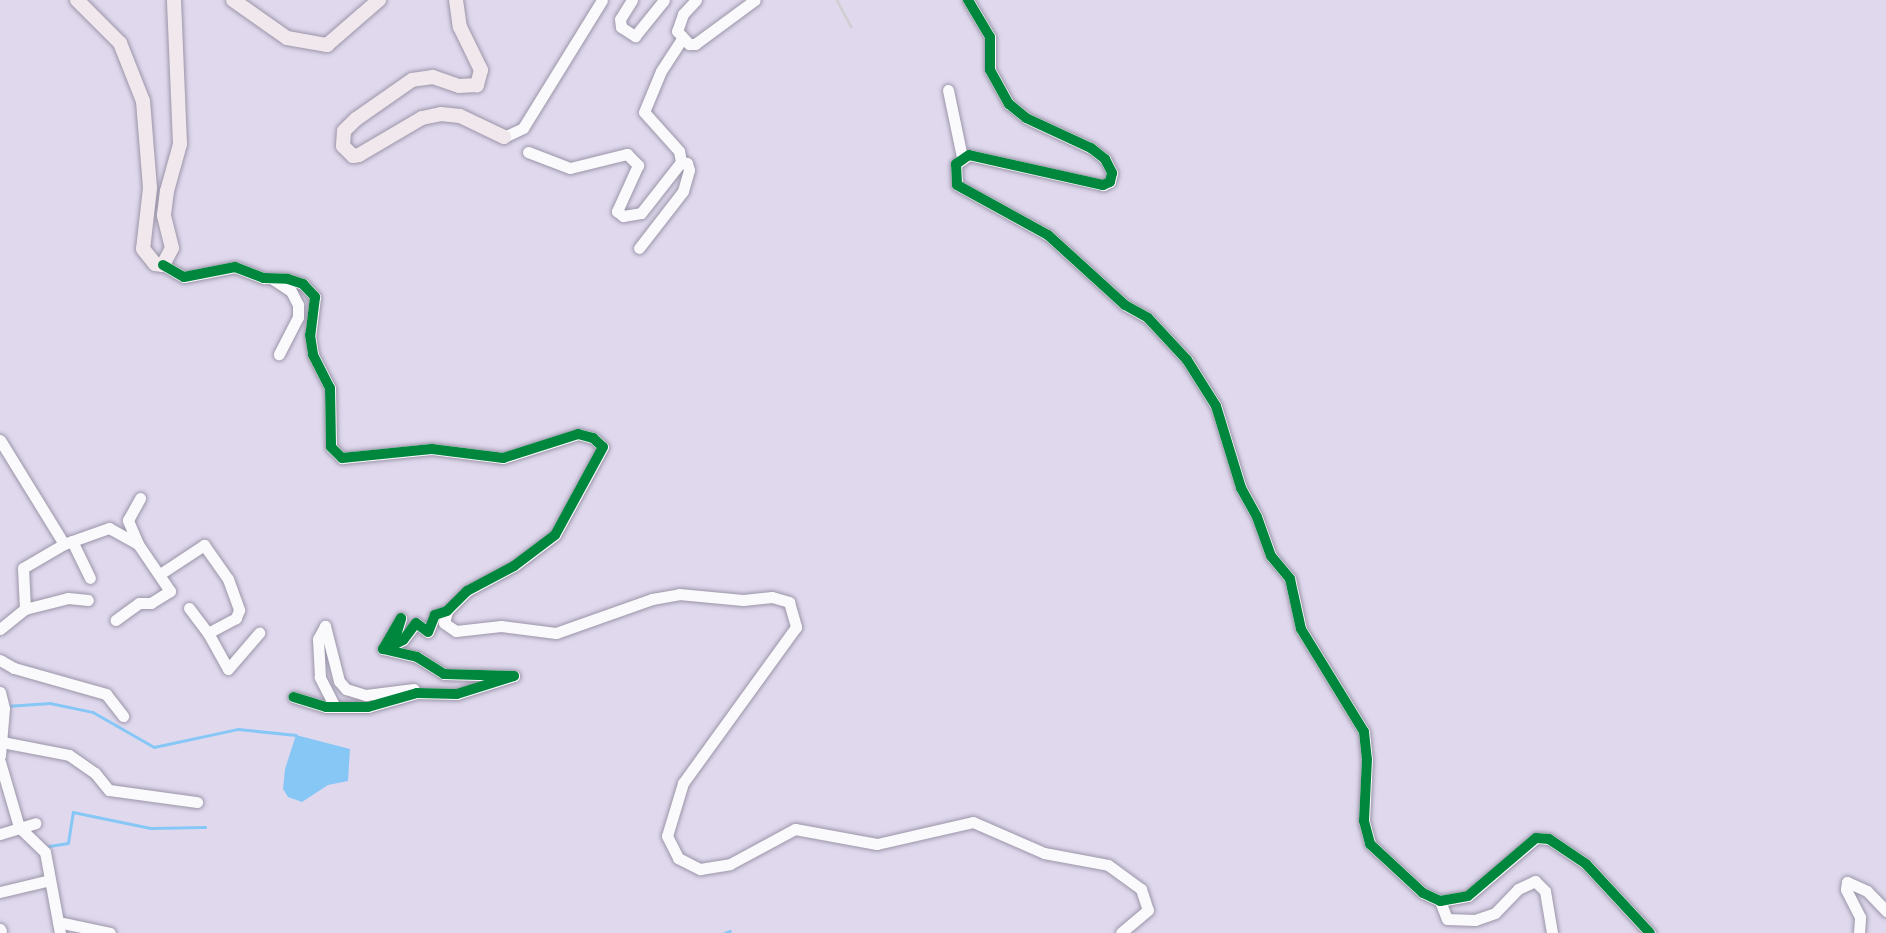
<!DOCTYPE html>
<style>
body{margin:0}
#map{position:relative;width:1886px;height:933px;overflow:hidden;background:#e0d9ee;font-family:"Noto Sans",sans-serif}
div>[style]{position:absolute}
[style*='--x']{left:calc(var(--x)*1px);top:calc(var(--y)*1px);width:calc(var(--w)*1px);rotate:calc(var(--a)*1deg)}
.water>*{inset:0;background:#87c7f6}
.stream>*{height:2.5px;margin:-1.25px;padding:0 1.25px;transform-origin:1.25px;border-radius:1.25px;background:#87c7f6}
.roads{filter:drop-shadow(0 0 2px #9b95a8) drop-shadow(0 0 2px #9b95a8)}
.minor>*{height:11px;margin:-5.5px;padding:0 5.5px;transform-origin:5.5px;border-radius:5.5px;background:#faf9fc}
.major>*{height:14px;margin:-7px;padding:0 7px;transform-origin:7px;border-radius:7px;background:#f1e8ee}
.tram>*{height:2.5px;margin:-1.25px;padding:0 1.25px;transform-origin:1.25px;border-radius:1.25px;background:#d1cfd5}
.cycleway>*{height:10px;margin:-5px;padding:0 5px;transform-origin:5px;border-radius:5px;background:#00873e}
span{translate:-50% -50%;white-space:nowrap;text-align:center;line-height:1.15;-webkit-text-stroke:8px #e8e1f9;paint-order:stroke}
</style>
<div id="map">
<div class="water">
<div style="clip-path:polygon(296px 735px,350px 749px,348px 781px,328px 785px,302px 802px,288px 797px,283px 789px,285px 769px)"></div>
</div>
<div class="stream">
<div style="--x:6;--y:706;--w:44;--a:-3.9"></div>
<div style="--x:50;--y:703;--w:44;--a:11.8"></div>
<div style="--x:93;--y:712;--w:70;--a:29.8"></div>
<div style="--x:154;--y:747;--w:86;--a:-12.1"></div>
<div style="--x:238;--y:729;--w:58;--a:5.9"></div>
<div style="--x:49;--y:846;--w:19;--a:-9"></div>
<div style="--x:68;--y:843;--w:31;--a:-81"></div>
<div style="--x:73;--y:812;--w:80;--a:11.6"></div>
<div style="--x:151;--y:828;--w:54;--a:-1.1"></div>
<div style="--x:725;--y:933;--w:5;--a:-22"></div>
</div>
<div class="roads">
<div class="minor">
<div style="--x:632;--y:0;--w:22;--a:122"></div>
<div style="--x:620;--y:19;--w:8;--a:83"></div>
<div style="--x:621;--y:27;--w:17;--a:33"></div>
<div style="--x:635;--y:36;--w:46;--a:-51.1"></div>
<div style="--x:696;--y:0;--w:19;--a:133"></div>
<div style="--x:683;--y:14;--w:18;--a:109"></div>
<div style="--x:677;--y:31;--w:18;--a:47"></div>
<div style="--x:689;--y:44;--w:6;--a:0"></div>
<div style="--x:695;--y:44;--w:74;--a:-36.3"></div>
<div style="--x:968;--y:0;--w:43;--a:59.3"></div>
<div style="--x:990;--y:37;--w:33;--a:90"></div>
<div style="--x:990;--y:70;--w:39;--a:61"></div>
<div style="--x:1009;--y:104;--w:22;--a:39"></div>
<div style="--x:1026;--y:118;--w:72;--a:24.8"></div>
<div style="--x:1091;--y:148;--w:18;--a:38"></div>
<div style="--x:1105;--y:159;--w:16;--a:63"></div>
<div style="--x:1112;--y:173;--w:9;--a:103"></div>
<div style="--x:1110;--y:182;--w:8;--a:157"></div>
<div style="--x:1103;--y:185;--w:137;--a:-167.4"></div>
<div style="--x:969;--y:155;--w:16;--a:145"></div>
<div style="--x:956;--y:164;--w:21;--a:87"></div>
<div style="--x:957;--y:185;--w:104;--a:28.8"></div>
<div style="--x:1048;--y:235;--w:104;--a:42.3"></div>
<div style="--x:1125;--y:305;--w:26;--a:29"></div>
<div style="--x:1148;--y:318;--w:57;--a:47.1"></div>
<div style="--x:1187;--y:360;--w:54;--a:57.8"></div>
<div style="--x:1216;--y:406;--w:86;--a:73"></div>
<div style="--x:1241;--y:488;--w:33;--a:61"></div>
<div style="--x:1257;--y:517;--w:41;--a:70.3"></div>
<div style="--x:1271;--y:556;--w:30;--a:50"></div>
<div style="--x:1290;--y:579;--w:51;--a:77.6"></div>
<div style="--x:1301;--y:629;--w:121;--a:58.5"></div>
<div style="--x:1364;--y:732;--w:27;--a:84"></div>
<div style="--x:1367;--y:759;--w:62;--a:92.8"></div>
<div style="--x:1364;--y:821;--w:24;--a:75"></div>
<div style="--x:1370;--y:844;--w:72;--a:42.8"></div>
<div style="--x:1423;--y:893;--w:19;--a:25"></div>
<div style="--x:1440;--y:901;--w:28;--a:-10"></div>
<div style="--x:1468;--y:896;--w:89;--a:-40.5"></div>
<div style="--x:1536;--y:838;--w:13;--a:4"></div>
<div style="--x:1549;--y:839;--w:45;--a:34"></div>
<div style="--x:1586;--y:864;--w:94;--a:47.2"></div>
<div style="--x:948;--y:90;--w:68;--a:78.2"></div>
<div style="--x:504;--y:137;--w:21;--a:-25"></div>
<div style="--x:523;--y:128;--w:150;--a:-58.3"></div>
<div style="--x:528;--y:152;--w:45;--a:20.9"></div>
<div style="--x:570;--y:168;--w:59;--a:-13.8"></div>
<div style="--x:627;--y:154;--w:16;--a:45"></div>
<div style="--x:638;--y:165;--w:51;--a:114.5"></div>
<div style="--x:617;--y:211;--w:8;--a:40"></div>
<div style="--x:623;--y:216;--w:18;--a:-9"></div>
<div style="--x:641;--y:213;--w:65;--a:-51.9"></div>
<div style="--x:681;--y:162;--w:11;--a:-100"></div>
<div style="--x:679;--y:151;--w:52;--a:-131.9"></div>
<div style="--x:644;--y:112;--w:44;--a:-67.5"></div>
<div style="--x:661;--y:71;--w:38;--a:-57"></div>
<div style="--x:639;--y:248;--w:72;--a:-52.3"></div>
<div style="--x:683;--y:191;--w:22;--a:-74"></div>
<div style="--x:689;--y:170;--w:7;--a:-106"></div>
<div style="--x:687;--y:163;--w:6;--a:-171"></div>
<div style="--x:163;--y:265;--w:24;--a:30"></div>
<div style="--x:184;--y:277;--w:52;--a:-11.1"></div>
<div style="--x:235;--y:267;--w:31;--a:21"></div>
<div style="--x:264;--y:278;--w:24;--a:2"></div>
<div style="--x:288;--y:279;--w:16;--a:18"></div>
<div style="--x:303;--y:284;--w:18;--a:47"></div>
<div style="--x:315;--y:297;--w:38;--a:97"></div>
<div style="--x:310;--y:335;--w:20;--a:81"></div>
<div style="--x:313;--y:355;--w:37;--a:63"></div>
<div style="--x:330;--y:388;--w:59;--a:89"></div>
<div style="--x:331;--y:447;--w:16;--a:45"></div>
<div style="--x:342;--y:458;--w:90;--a:-5.7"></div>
<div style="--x:432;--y:449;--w:72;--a:7.2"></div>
<div style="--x:503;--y:458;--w:79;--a:-17.7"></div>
<div style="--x:578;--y:434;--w:16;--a:15"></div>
<div style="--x:593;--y:438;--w:13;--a:42"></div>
<div style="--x:603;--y:447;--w:100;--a:118.6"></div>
<div style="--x:555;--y:535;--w:51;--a:142.9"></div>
<div style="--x:514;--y:566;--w:53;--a:152"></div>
<div style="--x:467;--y:591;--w:28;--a:135"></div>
<div style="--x:447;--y:611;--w:13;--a:162"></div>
<div style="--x:435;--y:615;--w:18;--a:112"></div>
<div style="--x:428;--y:632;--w:15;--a:-143"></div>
<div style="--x:416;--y:623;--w:21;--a:127"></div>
<div style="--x:403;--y:640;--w:11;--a:153"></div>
<div style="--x:393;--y:645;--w:28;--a:-73"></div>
<div style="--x:401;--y:618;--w:36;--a:120"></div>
<div style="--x:383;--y:649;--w:35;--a:13"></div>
<div style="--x:417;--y:657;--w:32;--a:32"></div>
<div style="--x:444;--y:674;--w:70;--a:1.6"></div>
<div style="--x:514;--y:676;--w:60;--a:162.5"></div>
<div style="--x:457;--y:694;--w:40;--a:-178.6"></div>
<div style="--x:417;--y:693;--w:51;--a:164.1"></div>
<div style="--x:368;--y:707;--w:42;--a:180"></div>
<div style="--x:326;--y:707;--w:34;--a:-163"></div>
<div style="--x:274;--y:280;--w:20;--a:33"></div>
<div style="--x:291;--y:291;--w:16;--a:63"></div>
<div style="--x:298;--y:305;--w:12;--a:90"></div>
<div style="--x:298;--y:317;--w:42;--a:117.2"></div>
<div style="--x:0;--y:440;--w:122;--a:58.4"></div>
<div style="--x:72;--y:541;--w:41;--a:64.1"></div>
<div style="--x:138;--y:544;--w:26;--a:-113"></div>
<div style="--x:128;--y:520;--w:25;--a:-61"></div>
<div style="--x:160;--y:574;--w:53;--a:-33.4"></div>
<div style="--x:204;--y:545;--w:42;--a:54.8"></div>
<div style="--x:228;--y:579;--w:33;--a:70"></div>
<div style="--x:239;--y:610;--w:9;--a:111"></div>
<div style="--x:236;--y:618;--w:32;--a:152"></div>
<div style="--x:208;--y:633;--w:41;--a:60.9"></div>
<div style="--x:228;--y:669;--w:48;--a:-49.3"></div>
<div style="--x:189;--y:608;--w:31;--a:53"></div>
<div style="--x:25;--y:609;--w:44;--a:-14.3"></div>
<div style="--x:68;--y:598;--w:20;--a:6"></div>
<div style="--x:447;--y:611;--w:12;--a:104"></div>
<div style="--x:444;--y:623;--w:14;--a:34"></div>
<div style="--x:456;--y:631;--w:45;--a:-6.3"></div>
<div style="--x:501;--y:626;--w:55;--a:7.3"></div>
<div style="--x:556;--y:633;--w:102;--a:-19.5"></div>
<div style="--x:652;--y:599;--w:27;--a:-10"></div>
<div style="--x:679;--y:594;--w:64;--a:5.4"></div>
<div style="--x:743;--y:600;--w:29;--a:-6"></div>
<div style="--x:772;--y:597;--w:18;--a:16"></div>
<div style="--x:789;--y:602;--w:26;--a:74"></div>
<div style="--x:796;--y:627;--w:193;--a:125.9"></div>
<div style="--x:683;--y:783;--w:55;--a:106.8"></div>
<div style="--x:667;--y:836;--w:25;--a:63"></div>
<div style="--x:678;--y:858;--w:25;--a:27"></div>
<div style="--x:700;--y:869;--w:30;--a:-9"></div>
<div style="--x:730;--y:864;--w:74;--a:-28.3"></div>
<div style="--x:795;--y:829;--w:83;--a:10.4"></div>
<div style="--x:877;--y:844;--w:98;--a:-12.9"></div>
<div style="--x:973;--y:822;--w:77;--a:23.6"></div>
<div style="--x:1044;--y:853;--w:65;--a:10.6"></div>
<div style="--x:1108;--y:865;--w:41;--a:36"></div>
<div style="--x:1141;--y:889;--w:22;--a:72"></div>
<div style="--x:1148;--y:910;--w:35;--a:140"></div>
<div style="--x:0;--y:629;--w:32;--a:-39"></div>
<div style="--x:25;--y:609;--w:41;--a:-92.8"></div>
<div style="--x:23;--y:568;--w:48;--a:-30.3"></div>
<div style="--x:64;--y:544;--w:48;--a:-19.6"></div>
<div style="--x:109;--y:528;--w:33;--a:29"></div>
<div style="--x:138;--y:544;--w:57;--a:55.8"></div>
<div style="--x:170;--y:591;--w:22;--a:148"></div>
<div style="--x:151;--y:603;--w:12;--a:180"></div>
<div style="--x:139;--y:603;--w:29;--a:144"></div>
<div style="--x:0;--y:660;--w:16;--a:30"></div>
<div style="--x:14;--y:668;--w:96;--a:15.8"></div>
<div style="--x:106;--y:694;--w:28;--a:52"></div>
<div style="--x:0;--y:692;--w:16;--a:76"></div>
<div style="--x:4;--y:708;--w:48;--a:94.8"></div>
<div style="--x:335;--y:707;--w:34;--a:-117"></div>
<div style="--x:320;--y:677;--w:38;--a:-93"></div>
<div style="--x:318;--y:639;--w:15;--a:-62"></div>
<div style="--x:325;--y:626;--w:57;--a:75.7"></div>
<div style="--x:339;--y:681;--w:11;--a:49"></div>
<div style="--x:346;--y:689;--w:21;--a:17"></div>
<div style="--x:366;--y:695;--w:48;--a:-7.1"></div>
<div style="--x:2;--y:742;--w:68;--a:11"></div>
<div style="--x:69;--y:755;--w:32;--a:35"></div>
<div style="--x:95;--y:773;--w:22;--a:51"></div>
<div style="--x:109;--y:790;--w:89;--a:7.8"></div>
<div style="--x:0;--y:762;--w:68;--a:73.7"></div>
<div style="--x:19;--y:827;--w:36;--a:44"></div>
<div style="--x:45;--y:852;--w:82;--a:79.5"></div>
<div style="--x:0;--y:834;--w:37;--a:-17"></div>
<div style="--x:0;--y:892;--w:51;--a:-13.5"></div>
<div style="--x:1440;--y:901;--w:19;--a:69"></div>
<div style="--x:1447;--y:919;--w:28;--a:2"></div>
<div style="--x:1475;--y:920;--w:21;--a:-19"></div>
<div style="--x:1495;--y:913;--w:33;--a:-46"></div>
<div style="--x:1518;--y:889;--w:19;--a:-25"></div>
<div style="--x:1535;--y:881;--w:14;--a:45"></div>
<div style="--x:1545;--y:891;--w:43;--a:80.5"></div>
<div style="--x:58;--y:922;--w:53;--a:11.9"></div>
<div style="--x:0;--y:929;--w:2;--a:63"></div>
<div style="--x:1859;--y:933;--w:16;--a:-86"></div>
<div style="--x:1860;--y:917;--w:31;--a:-117"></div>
<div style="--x:1846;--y:889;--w:7;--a:-82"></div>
<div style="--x:1847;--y:882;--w:22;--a:24"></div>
<div style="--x:1867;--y:891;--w:28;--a:46"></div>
</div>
<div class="major">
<div style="--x:77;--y:0;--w:61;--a:45"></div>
<div style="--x:120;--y:43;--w:62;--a:68.4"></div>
<div style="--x:143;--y:101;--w:87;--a:85.4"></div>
<div style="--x:150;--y:188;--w:61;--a:96.5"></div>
<div style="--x:143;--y:249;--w:19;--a:51"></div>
<div style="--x:155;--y:264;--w:8;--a:7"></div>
<div style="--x:163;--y:265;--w:19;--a:-62"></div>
<div style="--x:172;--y:248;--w:34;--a:-104"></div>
<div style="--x:164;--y:215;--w:24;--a:-83"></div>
<div style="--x:167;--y:191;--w:49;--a:-74.5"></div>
<div style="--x:180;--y:144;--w:144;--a:-92.4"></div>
<div style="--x:233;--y:0;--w:66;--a:35.1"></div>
<div style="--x:287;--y:38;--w:41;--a:9.9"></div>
<div style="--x:327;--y:45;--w:69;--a:-40.9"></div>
<div style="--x:456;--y:0;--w:27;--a:82"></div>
<div style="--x:460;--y:27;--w:48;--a:64"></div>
<div style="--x:481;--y:70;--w:16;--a:105"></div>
<div style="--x:477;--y:85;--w:18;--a:177"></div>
<div style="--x:459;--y:86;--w:28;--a:-161"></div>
<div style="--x:433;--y:77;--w:21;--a:172"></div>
<div style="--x:412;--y:80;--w:68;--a:145.1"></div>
<div style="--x:356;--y:119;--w:17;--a:135"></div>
<div style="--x:344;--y:131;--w:15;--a:94"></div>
<div style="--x:343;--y:146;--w:14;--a:45"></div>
<div style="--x:353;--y:156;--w:6;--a:-9"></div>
<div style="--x:359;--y:155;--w:73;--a:-30.4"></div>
<div style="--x:422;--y:118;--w:19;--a:-12"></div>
<div style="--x:441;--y:114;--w:19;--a:6"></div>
<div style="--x:460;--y:116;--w:49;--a:25.5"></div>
</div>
</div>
<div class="tram">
<div style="--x:837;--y:0;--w:30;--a:62"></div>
</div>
<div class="cycleway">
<div style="--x:968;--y:0;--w:43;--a:59.3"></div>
<div style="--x:990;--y:37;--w:33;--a:90"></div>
<div style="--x:990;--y:70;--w:39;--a:61"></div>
<div style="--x:1009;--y:104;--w:22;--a:39"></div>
<div style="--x:1026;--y:118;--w:72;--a:24.8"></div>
<div style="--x:1091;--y:148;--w:18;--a:38"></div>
<div style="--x:1105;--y:159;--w:16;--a:63"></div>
<div style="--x:1112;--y:173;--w:9;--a:103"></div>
<div style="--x:1110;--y:182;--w:8;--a:157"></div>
<div style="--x:1103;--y:185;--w:137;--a:-167.4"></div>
<div style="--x:969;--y:155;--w:16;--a:145"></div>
<div style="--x:956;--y:164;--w:21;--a:87"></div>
<div style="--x:957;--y:185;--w:104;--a:28.8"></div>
<div style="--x:1048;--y:235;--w:104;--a:42.3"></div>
<div style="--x:1125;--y:305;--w:26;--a:29"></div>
<div style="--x:1148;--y:318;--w:57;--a:47.1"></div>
<div style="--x:1187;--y:360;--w:54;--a:57.8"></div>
<div style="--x:1216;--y:406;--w:86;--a:73"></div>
<div style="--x:1241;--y:488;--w:33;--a:61"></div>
<div style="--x:1257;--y:517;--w:41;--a:70.3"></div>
<div style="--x:1271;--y:556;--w:30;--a:50"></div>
<div style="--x:1290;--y:579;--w:51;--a:77.6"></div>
<div style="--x:1301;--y:629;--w:121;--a:58.5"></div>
<div style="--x:1364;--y:732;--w:27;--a:84"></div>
<div style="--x:1367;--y:759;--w:62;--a:92.8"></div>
<div style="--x:1364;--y:821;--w:24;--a:75"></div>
<div style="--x:1370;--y:844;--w:72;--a:42.8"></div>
<div style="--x:1423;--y:893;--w:19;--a:25"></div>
<div style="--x:1440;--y:901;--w:28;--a:-10"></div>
<div style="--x:1468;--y:896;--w:89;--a:-40.5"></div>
<div style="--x:1536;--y:838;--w:13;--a:4"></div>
<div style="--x:1549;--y:839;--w:45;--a:34"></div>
<div style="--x:1586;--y:864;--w:94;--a:47.2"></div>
<div style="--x:163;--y:265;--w:24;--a:30"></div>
<div style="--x:184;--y:277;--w:52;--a:-11.1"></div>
<div style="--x:235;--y:267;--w:31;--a:21"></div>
<div style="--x:264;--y:278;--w:24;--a:2"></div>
<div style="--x:288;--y:279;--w:16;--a:18"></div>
<div style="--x:303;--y:284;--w:18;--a:47"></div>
<div style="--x:315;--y:297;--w:38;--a:97"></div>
<div style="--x:310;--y:335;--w:20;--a:81"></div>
<div style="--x:313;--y:355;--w:37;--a:63"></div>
<div style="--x:330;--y:388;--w:59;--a:89"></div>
<div style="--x:331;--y:447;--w:16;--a:45"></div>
<div style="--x:342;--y:458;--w:90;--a:-5.7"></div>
<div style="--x:432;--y:449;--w:72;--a:7.2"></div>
<div style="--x:503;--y:458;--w:79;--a:-17.7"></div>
<div style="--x:578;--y:434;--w:16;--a:15"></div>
<div style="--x:593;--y:438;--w:13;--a:42"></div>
<div style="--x:603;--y:447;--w:100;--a:118.6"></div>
<div style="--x:555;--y:535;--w:51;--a:142.9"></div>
<div style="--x:514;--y:566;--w:53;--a:152"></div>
<div style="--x:467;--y:591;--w:28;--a:135"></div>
<div style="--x:447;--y:611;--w:13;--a:162"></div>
<div style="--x:435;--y:615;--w:18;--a:112"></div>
<div style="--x:428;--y:632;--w:15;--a:-143"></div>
<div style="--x:416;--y:623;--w:21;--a:127"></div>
<div style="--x:403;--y:640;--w:11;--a:153"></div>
<div style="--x:393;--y:645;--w:28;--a:-73"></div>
<div style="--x:401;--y:618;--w:36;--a:120"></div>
<div style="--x:383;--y:649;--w:35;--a:13"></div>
<div style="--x:417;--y:657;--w:32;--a:32"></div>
<div style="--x:444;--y:674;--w:70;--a:1.6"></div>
<div style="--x:514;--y:676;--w:60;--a:162.5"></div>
<div style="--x:457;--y:694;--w:40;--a:-178.6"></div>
<div style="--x:417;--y:693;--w:51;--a:164.1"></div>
<div style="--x:368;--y:707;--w:42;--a:180"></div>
<div style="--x:326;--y:707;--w:34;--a:-163"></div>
</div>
</div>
